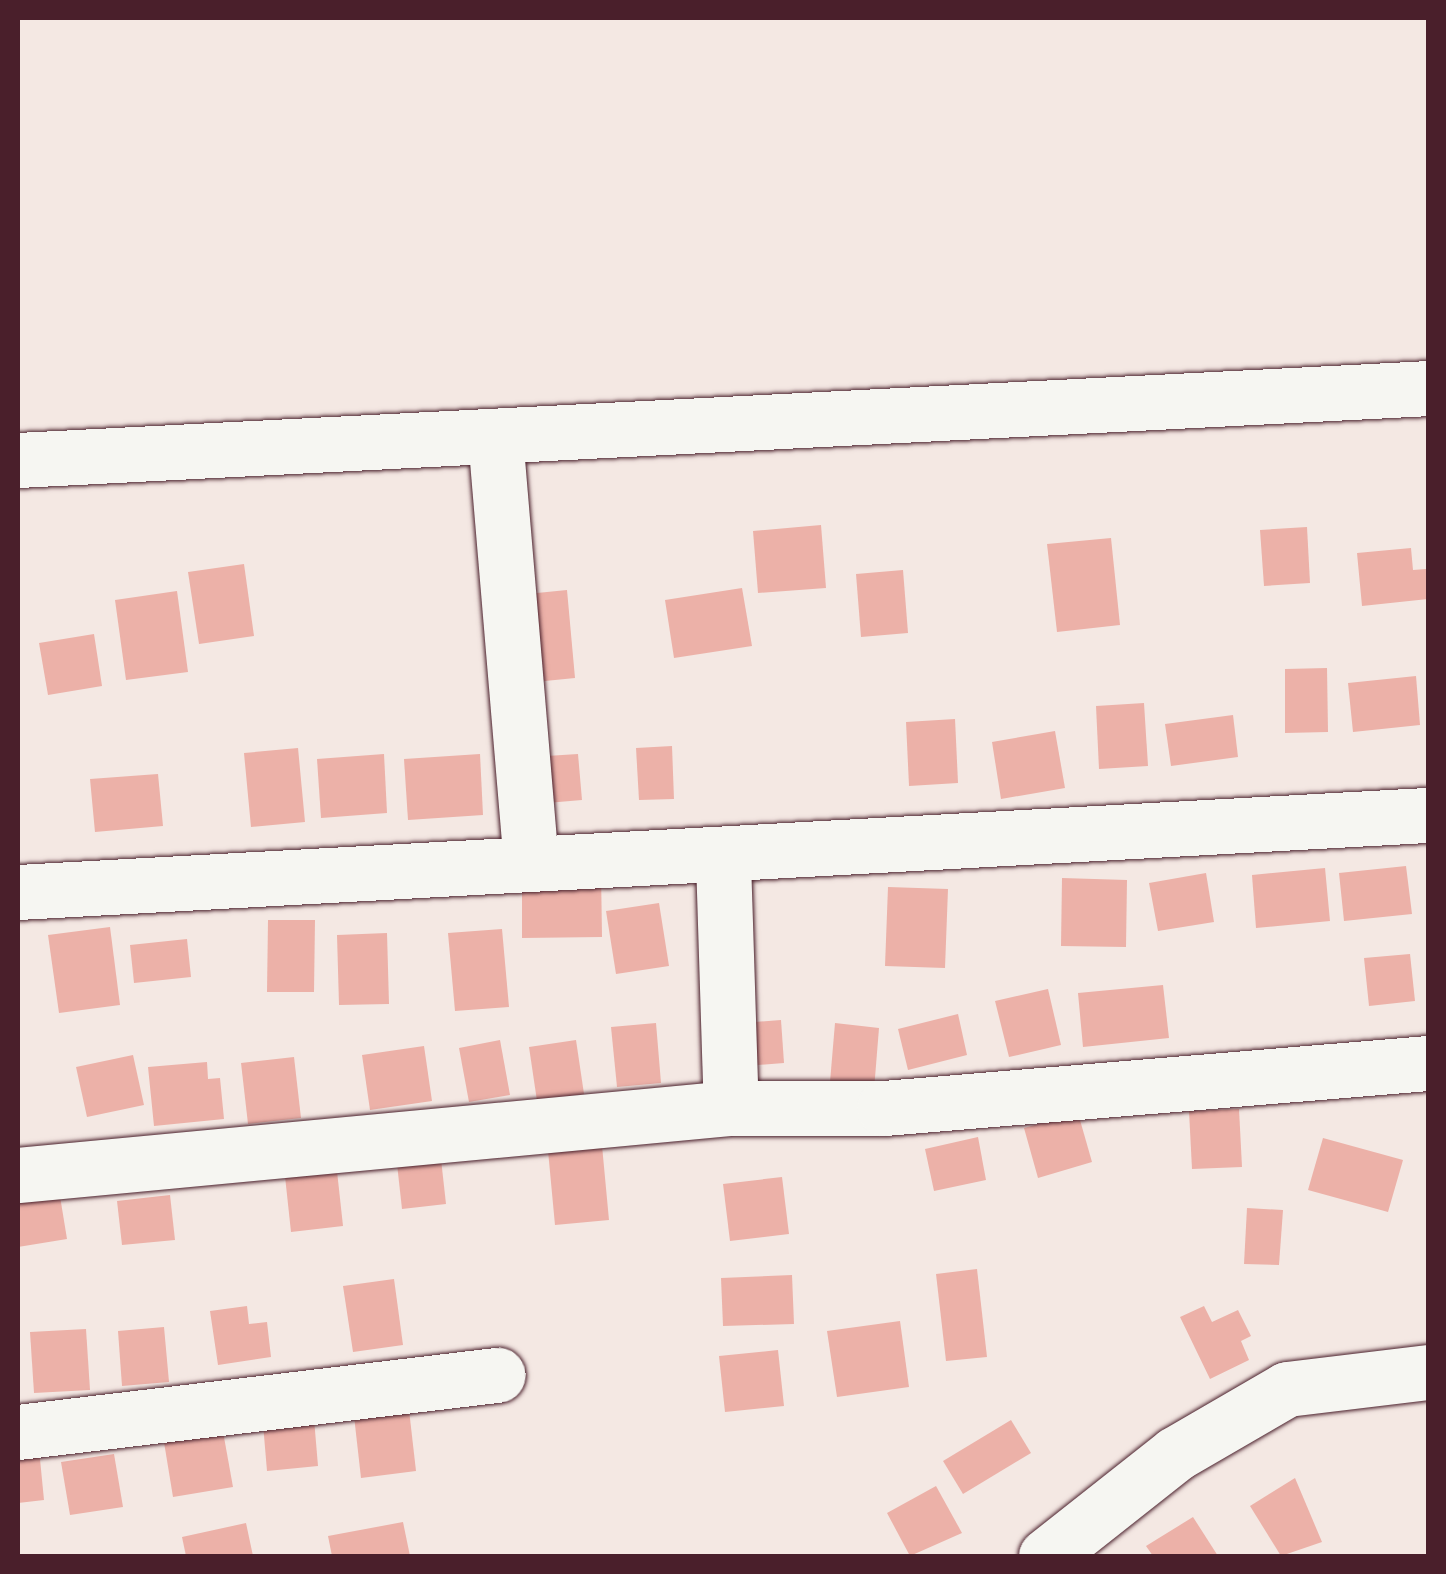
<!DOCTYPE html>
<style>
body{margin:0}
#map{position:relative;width:1446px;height:1574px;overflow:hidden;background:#f4e8e3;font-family:Pangolin,sans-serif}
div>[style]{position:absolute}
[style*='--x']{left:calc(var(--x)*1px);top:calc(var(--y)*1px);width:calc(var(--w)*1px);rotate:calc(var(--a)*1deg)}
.building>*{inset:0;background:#ecb1a8}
.roads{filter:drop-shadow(0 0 2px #4a1f2b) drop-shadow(0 0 2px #4a1f2b)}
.minor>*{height:55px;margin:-27.5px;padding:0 27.5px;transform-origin:27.5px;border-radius:27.5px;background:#f6f6f2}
span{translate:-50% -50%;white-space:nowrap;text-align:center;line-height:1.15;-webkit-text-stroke:8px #f6f6f2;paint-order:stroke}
.frame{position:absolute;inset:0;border:20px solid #4a1f2b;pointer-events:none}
</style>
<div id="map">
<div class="building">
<div style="clip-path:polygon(821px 525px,826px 588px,758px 593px,753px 531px)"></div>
<div style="clip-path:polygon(1307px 527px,1310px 583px,1264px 586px,1260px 530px)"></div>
<div style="clip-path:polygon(1111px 538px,1120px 625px,1057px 632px,1047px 544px)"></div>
<div style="clip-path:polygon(1411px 548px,1413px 570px,1426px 569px,1428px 599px,1362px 606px,1357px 553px)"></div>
<div style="clip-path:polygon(244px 564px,254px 636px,199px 644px,188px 572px)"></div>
<div style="clip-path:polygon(903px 570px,908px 633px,861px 637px,856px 574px)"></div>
<div style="clip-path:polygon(742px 588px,752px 646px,674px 658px,665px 600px)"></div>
<div style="clip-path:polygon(567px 590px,575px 678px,525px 683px,517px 595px)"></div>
<div style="clip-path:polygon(177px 591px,188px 672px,126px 680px,115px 600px)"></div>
<div style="clip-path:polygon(94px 634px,102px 686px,48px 695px,39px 643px)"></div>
<div style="clip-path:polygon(1327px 668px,1328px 732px,1285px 733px,1285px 669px)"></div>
<div style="clip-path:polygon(1416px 676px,1420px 725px,1353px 732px,1348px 683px)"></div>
<div style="clip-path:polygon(1144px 703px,1148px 766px,1099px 769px,1096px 706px)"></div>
<div style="clip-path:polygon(1233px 715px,1238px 757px,1171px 766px,1165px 724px)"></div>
<div style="clip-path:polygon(955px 719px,958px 783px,909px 786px,906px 722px)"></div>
<div style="clip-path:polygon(1055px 731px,1065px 788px,1001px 799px,992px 742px)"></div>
<div style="clip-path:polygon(672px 746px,674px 799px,639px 800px,636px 748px)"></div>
<div style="clip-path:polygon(298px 748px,305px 822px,251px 827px,244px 753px)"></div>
<div style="clip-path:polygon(384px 754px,387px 813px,321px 818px,317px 759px)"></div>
<div style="clip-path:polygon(480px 754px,483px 815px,408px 820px,404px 759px)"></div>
<div style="clip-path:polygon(578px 754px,582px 800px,535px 804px,531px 757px)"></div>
<div style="clip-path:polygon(158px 774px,163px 826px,95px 832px,90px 779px)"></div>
<div style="clip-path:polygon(1406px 866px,1412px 914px,1344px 921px,1339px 873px)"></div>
<div style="clip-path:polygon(1325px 868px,1330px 921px,1256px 928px,1252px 875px)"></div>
<div style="clip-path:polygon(601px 870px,602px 937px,522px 938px,522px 890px)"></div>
<div style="clip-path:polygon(1206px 873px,1214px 922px,1158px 931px,1149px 883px)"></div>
<div style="clip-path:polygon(1062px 878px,1127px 880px,1126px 947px,1061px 946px)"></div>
<div style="clip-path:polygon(888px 887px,948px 889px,945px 968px,885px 966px)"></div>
<div style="clip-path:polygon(659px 903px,669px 966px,616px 974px,606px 911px)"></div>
<div style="clip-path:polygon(268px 920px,315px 920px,314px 992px,267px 992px)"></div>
<div style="clip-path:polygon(110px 927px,120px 1005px,59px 1013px,48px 935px)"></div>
<div style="clip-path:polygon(502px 929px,509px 1007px,455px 1011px,448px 933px)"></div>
<div style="clip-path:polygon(387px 933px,389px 1004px,339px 1005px,337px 935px)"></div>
<div style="clip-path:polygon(187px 939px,191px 977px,134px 983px,130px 945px)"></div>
<div style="clip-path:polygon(1410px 954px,1415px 1001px,1369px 1006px,1364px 958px)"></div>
<div style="clip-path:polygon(1163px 985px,1169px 1038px,1083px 1047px,1078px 993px)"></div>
<div style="clip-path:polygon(1048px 989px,1061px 1045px,1009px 1057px,995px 1001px)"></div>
<div style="clip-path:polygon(958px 1014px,967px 1055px,908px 1070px,898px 1029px)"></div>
<div style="clip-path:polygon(781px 1020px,784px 1063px,720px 1068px,717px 1025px)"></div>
<div style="clip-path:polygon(656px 1023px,661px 1083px,617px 1087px,611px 1027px)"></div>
<div style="clip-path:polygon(835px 1023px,879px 1028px,874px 1090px,830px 1082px)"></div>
<div style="clip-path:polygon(500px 1040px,510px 1095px,469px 1102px,459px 1048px)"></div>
<div style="clip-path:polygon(576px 1040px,584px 1094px,537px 1101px,529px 1047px)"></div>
<div style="clip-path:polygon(424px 1046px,432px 1101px,370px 1110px,362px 1055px)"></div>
<div style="clip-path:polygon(133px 1055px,144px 1105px,87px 1117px,76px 1067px)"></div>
<div style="clip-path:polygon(294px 1057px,301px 1118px,248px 1124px,241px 1063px)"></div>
<div style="clip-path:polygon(207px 1062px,208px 1079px,220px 1078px,224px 1119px,154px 1126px,148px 1067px)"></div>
<div style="clip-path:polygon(1239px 1109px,1242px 1167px,1192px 1169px,1189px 1111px)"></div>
<div style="clip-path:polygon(1078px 1113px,1092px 1162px,1038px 1178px,1024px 1128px)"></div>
<div style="clip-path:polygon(601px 1135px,609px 1220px,555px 1225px,547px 1140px)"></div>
<div style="clip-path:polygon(978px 1137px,986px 1180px,934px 1191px,925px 1149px)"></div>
<div style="clip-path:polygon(1323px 1138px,1403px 1160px,1388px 1212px,1308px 1190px)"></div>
<div style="clip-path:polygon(439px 1141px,446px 1204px,402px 1209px,395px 1146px)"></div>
<div style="clip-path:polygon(336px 1162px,343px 1226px,291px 1232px,284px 1167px)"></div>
<div style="clip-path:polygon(782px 1177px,789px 1234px,730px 1241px,723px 1184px)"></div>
<div style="clip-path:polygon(58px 1184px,67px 1239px,18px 1247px,18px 1190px)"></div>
<div style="clip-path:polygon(170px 1195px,175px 1240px,122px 1245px,117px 1201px)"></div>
<div style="clip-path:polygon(1247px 1208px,1283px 1210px,1279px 1265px,1244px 1264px)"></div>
<div style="clip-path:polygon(977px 1269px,987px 1357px,946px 1361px,936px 1274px)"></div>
<div style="clip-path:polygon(792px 1275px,794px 1324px,723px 1326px,721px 1278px)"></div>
<div style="clip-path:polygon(394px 1279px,403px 1345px,353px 1352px,343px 1286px)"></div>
<div style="clip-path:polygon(247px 1306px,249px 1324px,267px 1322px,271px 1357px,218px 1365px,210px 1311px)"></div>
<div style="clip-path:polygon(1204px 1306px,1212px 1322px,1238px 1310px,1251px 1336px,1241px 1341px,1249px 1360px,1210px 1379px,1180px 1317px)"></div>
<div style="clip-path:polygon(900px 1321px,909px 1387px,837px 1397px,827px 1331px)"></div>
<div style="clip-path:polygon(164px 1327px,169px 1382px,122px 1386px,118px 1331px)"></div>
<div style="clip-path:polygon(86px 1329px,90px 1390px,34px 1393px,30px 1332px)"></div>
<div style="clip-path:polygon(778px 1350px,784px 1406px,725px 1412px,719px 1356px)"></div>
<div style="clip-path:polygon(408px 1401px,416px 1471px,361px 1478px,353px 1407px)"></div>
<div style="clip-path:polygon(313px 1407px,318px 1466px,267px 1471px,262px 1412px)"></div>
<div style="clip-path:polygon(1011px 1420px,1031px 1453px,963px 1494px,943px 1461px)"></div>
<div style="clip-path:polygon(222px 1426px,233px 1487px,173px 1497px,163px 1436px)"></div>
<div style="clip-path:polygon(39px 1449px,44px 1500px,18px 1503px,18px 1451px)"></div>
<div style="clip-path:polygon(114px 1454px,123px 1507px,70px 1515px,61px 1462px)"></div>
<div style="clip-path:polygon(1295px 1478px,1322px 1542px,1281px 1556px,1250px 1506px)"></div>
<div style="clip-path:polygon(936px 1486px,962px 1533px,910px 1556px,887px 1513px)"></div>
<div style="clip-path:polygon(1193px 1517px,1218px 1556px,1153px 1556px,1146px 1546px)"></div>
<div style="clip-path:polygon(403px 1522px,410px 1556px,332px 1556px,328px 1536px)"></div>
<div style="clip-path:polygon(246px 1523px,253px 1556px,186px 1556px,182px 1537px)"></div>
</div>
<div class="roads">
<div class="minor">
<div style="--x:495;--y:436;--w:429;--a:85.2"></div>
<div style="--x:18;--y:460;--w:1412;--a:-2.92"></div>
<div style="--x:723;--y:860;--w:248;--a:88.2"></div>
<div style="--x:18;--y:892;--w:1412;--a:-3.13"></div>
<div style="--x:18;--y:1175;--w:716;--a:-5.37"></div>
<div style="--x:731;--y:1108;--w:153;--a:0"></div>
<div style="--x:884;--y:1108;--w:546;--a:-4.73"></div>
<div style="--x:18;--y:1432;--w:483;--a:-6.8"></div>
<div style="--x:1046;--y:1556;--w:164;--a:-38.3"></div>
<div style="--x:1175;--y:1454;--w:129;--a:-30.1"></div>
<div style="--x:1287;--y:1389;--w:142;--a:-6.9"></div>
</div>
</div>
<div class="frame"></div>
</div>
